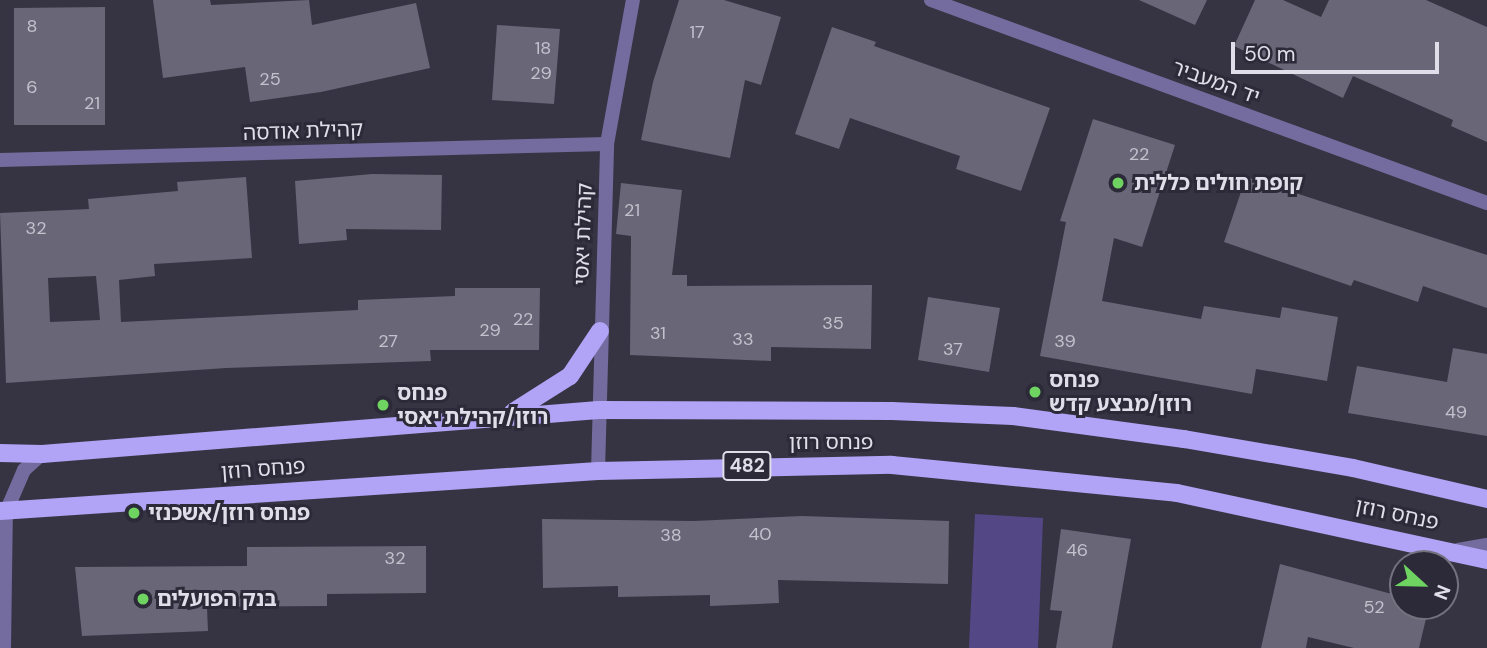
<!DOCTYPE html>
<meta charset="utf-8">
<style>
body{margin:0}
#map{position:relative;width:1487px;height:648px;overflow:hidden;background:#363443;font-family:"DM Sans","Noto Sans Hebrew",sans-serif}
div>[style]{position:absolute}
[style*='--x']{left:calc(var(--x)*1px);top:calc(var(--y)*1px);width:calc(var(--w)*1px);rotate:calc(var(--a)*1deg)}
.green>*{inset:0;background:#544786}
.building>*{inset:0;background:#686677}
.minor>*{height:14px;margin:-7px;padding:0 7px;transform-origin:7px;border-radius:7px;background:#746c9e}
.tertiary>*{height:14px;margin:-7px;padding:0 7px;transform-origin:7px;border-radius:7px;background:#746c9e}
.primary>*{height:18px;margin:-9px;padding:0 9px;transform-origin:9px;border-radius:9px;background:#b1a3f5}
.dots>*{width:19px;height:19px;translate:-50% -50%;box-sizing:border-box;border:4px solid #2c2a38;border-radius:50%}
span{translate:-50% -50%;white-space:nowrap;text-align:center;line-height:1.15;-webkit-text-stroke:6px #2c2a38;paint-order:stroke}
.number-label{font-size:18px;color:#c2c1cc}
.number-label span{-webkit-text-stroke-width:0}
.shield-label span{padding:2px 5px;background:#2c2a38;border:2px solid;border-radius:5px;-webkit-text-stroke-width:0}
.shield-label{font-size:19px;color:#e0dfe9;font-weight:700}
.street-label{font-size:21px;color:#e0dfe9}
.poi-label{font-size:21px;color:#e0dfe9;font-weight:700}
.left{translate:0 -50%;text-align:left}
.north{position:absolute;left:1389px;top:550px;width:70px;height:70px;box-sizing:border-box;background:#2c2a38;border:2px solid #74727f;border-radius:50%;rotate:112deg;font-size:19px;font-weight:700;line-height:28px;text-align:center;color:#e0dfe9}
.north::after{content:'';display:block;margin:auto;width:24px;height:32px;background:#6ed361;clip-path:polygon(50% 0,100% 100%,50% 72%,0 100%)}
.scale{position:absolute;left:1231px;top:42px;width:208px;height:32px;box-sizing:border-box;border:4px solid #e0dfe9;border-top:0;padding-left:9px;font-size:21px;line-height:24px;white-space:nowrap;color:#e0dfe9;-webkit-text-stroke:5px #2c2a38;paint-order:stroke}
</style>
<div id="map">
<div class="green">
<div style="clip-path:polygon(975px 514px,1043px 518px,1038px 648px,969px 648px)"></div>
</div>
<div class="building">
<div style="clip-path:polygon(153px 0,210px 0,211px 5px,309px 0,312px 25px,416px 3px,430px 68px,321px 92px,250px 102px,245px 67px,163px 78px)"></div>
<div style="clip-path:polygon(679px 0,724px 0,781px 17px,761px 85px,745px 80px,730px 158px,641px 140px,653px 82px)"></div>
<div style="clip-path:polygon(1139px 0,1207px 0,1195px 25px)"></div>
<div style="clip-path:polygon(1255px 0,1283px 0,1321px 17px,1329px 0,1426px 0,1487px 27px,1487px 142px,1451px 126px,1453px 120px,1353px 76px,1343px 98px,1234px 46px)"></div>
<div style="clip-path:polygon(105px 7px,105px 125px,14px 125px,14px 8px)"></div>
<div style="clip-path:polygon(497px 25px,560px 29px,554px 104px,492px 100px)"></div>
<div style="clip-path:polygon(832px 27px,876px 42px,874px 46px,1050px 108px,1021px 191px,956px 169px,960px 156px,850px 118px,839px 149px,795px 134px)"></div>
<div style="clip-path:polygon(1093px 119px,1175px 145px,1142px 247px,1114px 238px,1102px 301px,1201px 319px,1204px 306px,1280px 318px,1282px 307px,1338px 317px,1327px 381px,1256px 369px,1252px 394px,1040px 356px,1066px 222px,1060px 221px)"></div>
<div style="clip-path:polygon(372px 174px,442px 175px,441px 230px,346px 229px,347px 240px,299px 244px,295px 181px)"></div>
<div style="clip-path:polygon(evenodd,246px 177px,252px 258px,154px 264px,155px 276px,119px 280px,121px 322px,358px 310px,358px 300px,455px 296px,455px 288px,540px 288px,539px 350px,430px 350px,431px 361px,226px 368px,6px 383px,0 213px,89px 209px,88px 199px,178px 191px,177px 182px,246px 177px,96px 276px,100px 320px,50px 322px,48px 278px,96px 276px)"></div>
<div style="clip-path:polygon(1246px 177px,1487px 255px,1487px 308px,1423px 286px,1418px 302px,1354px 280px,1351px 286px,1224px 242px)"></div>
<div style="clip-path:polygon(621px 183px,682px 190px,672px 275px,687px 275px,687px 286px,872px 285px,871px 349px,771px 347px,771px 361px,630px 355px,631px 236px,616px 234px)"></div>
<div style="clip-path:polygon(928px 297px,1000px 308px,989px 372px,918px 360px)"></div>
<div style="clip-path:polygon(1453px 348px,1487px 354px,1487px 436px,1348px 413px,1357px 366px,1447px 382px)"></div>
<div style="clip-path:polygon(802px 516px,949px 521px,948px 584px,778px 580px,779px 603px,710px 606px,710px 595px,618px 597px,618px 586px,543px 588px,542px 519px,694px 521px)"></div>
<div style="clip-path:polygon(1061px 529px,1131px 539px,1112px 648px,1056px 648px,1062px 611px,1050px 610px)"></div>
<div style="clip-path:polygon(426px 546px,426px 593px,327px 594px,327px 606px,207px 607px,208px 631px,82px 636px,75px 567px,247px 566px,247px 547px)"></div>
<div style="clip-path:polygon(1280px 564px,1403px 597px,1403px 606px,1429px 606px,1419px 648px,1354px 648px,1308px 637px,1306px 648px,1261px 648px)"></div>
</div>
<div class="minor">
<div style="--x:931;--y:0;--w:592;--a:20.06"></div>
<div style="--x:0;--y:160;--w:607;--a:-1.51"></div>
<div style="--x:1458;--y:550;--w:29;--a:-10"></div>
<div style="--x:4;--y:648;--w:136;--a:-89.2"></div>
<div style="--x:6;--y:512;--w:46;--a:-66.8"></div>
<div style="--x:24;--y:470;--w:24;--a:-42"></div>
</div>
<div class="tertiary">
<div style="--x:598;--y:471;--w:327;--a:-88.4"></div>
<div style="--x:607;--y:144;--w:146;--a:-79.8"></div>
</div>
<div class="primary">
<div style="--x:513;--y:412;--w:67;--a:-32.3"></div>
<div style="--x:570;--y:376;--w:54;--a:-56.3"></div>
<div style="--x:0;--y:453;--w:42;--a:1.4"></div>
<div style="--x:42;--y:454;--w:558;--a:-4.52"></div>
<div style="--x:598;--y:410;--w:294;--a:0.2"></div>
<div style="--x:892;--y:411;--w:121;--a:2.4"></div>
<div style="--x:1013;--y:416;--w:173;--a:7.7"></div>
<div style="--x:1184;--y:439;--w:171;--a:9.7"></div>
<div style="--x:1353;--y:468;--w:138;--a:13"></div>
<div style="--x:0;--y:511;--w:599;--a:-3.83"></div>
<div style="--x:598;--y:471;--w:294;--a:-1.2"></div>
<div style="--x:892;--y:465;--w:286;--a:5.6"></div>
<div style="--x:1177;--y:493;--w:317;--a:12.2"></div>
</div>
<div class="dots">
<div style="left:1118px;top:183px;background:#6ed361"></div>
<div style="left:1035px;top:392px;background:#6ed361"></div>
<div style="left:383px;top:405px;background:#6ed361"></div>
<div style="left:134px;top:513px;background:#6ed361"></div>
<div style="left:143px;top:599px;background:#6ed361"></div>
</div>
<div class="number-label">
<span style="left:32px;top:26px">8</span>
<span style="left:697px;top:32px">17</span>
<span style="left:543px;top:48px">18</span>
<span style="left:541px;top:73px">29</span>
<span style="left:270px;top:79px">25</span>
<span style="left:32px;top:87px">6</span>
<span style="left:92px;top:103px">21</span>
<span style="left:1139px;top:154px">22</span>
<span style="left:632px;top:210px">21</span>
<span style="left:36px;top:228px">32</span>
<span style="left:523px;top:319px">22</span>
<span style="left:833px;top:323px">35</span>
<span style="left:490px;top:330px">29</span>
<span style="left:658px;top:333px">31</span>
<span style="left:743px;top:339px">33</span>
<span style="left:388px;top:341px">27</span>
<span style="left:1065px;top:341px">39</span>
<span style="left:953px;top:349px">37</span>
<span style="left:1456px;top:412px">49</span>
<span style="left:760px;top:534px">40</span>
<span style="left:671px;top:535px">38</span>
<span style="left:1077px;top:550px">46</span>
<span style="left:395px;top:558px">32</span>
<span style="left:1374px;top:607px">52</span>
</div>
<div class="shield-label">
<span style="left:747px;top:466px">482</span>
</div>
<div class="street-label">
<span style="left:1216px;top:82px;rotate:20deg">יד המעביר</span>
<span style="left:303px;top:131px;rotate:-2deg">קהילת אודסה</span>
<span style="left:583px;top:234px;rotate:-88deg">קהילת יאסי</span>
<span style="left:831px;top:442px">פנחס רוזן</span>
<span style="left:263px;top:469px;rotate:-4deg">פנחס רוזן</span>
<span style="left:1397px;top:514px;rotate:12deg">פנחס רוזן</span>
</div>
<div class="poi-label">
<span class="left" style="left:1134px;top:183px">קופת חולים כללית</span>
<span class="left" style="left:1049px;top:392px">פנחס<br>רוזן/מבצע קדש</span>
<span class="left" style="left:397px;top:405px">פנחס<br>רוזן/קהילת יאסי</span>
<span class="left" style="left:148px;top:513px">פנחס רוזן/אשכנזי</span>
<span class="left" style="left:157px;top:599px">בנק הפועלים</span>
</div>
<div class="north">N</div>
<div class="scale">50 m</div>
</div>
